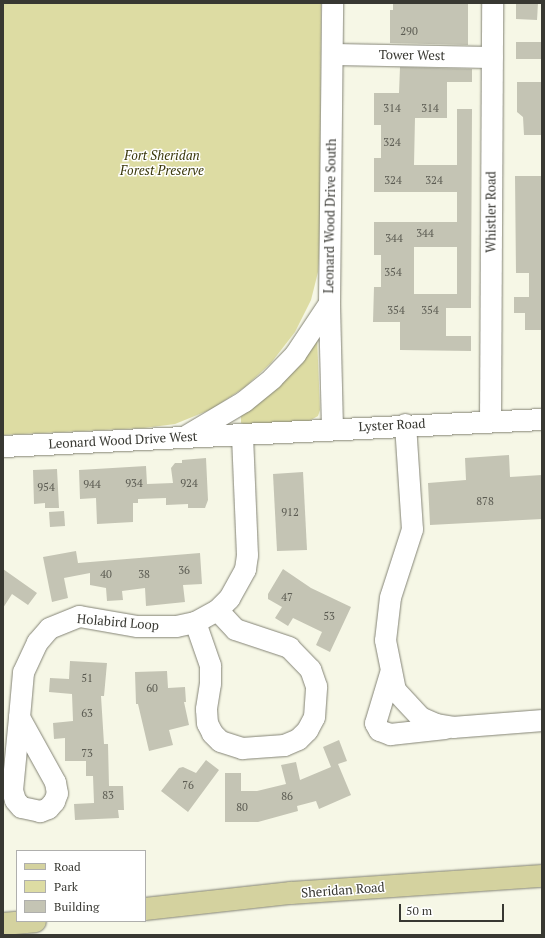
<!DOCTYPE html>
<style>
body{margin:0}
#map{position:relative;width:545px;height:938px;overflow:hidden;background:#f6f7e6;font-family:"PT Serif",serif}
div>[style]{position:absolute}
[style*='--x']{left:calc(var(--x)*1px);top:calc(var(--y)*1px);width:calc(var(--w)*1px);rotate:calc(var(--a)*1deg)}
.green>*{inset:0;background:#dddca3}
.building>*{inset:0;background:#c4c4b4}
.roads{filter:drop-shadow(0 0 1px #848476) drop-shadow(0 0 1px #848476)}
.minor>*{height:21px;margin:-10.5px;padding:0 10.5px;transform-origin:10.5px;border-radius:10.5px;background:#fff}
.major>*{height:22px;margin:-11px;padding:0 11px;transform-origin:11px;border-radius:11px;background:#d4d29f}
span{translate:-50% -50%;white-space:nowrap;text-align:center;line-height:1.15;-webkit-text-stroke:3px #fff;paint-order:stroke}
.number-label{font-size:11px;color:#5b5b52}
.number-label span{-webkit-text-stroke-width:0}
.street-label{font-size:13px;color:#383832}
.park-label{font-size:13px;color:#3a380b;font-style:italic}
.frame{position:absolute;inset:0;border:4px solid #383832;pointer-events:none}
.legend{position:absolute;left:16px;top:850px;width:130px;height:72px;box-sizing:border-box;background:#fff;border:1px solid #afafad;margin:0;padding:5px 7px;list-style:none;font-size:12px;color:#383832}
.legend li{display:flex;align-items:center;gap:8px;height:20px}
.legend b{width:20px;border:1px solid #afafad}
.scale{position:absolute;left:399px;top:904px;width:105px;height:18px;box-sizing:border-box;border:2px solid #383832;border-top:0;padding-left:5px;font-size:12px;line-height:14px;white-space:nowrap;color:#383832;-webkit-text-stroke:3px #fff;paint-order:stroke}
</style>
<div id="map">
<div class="green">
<div style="clip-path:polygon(3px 3px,321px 3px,320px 243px,318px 272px,311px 300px,295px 332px,271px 363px,245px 387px,212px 409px,175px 424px,144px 428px,3px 435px)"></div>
<div style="clip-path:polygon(317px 336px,320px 410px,318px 416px,307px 422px,246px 425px,241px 423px,241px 415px,276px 386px)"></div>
</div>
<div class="building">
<div style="clip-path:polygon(393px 3px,468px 3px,468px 45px,390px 43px,390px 10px,393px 10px)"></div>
<div style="clip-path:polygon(516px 3px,538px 3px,537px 20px,516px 19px)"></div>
<div style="clip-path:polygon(516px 42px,542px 42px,542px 59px,516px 59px)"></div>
<div style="clip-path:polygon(evenodd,400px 67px,472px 69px,472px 82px,447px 82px,447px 118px,415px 118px,414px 165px,457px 165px,457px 109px,472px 109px,471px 308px,446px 308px,446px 336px,471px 336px,471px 351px,400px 350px,400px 322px,373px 322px,374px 287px,381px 287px,381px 255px,374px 255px,374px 222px,457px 222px,457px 192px,374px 192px,374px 158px,381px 158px,381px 125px,374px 125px,374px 93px,399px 93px,400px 67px,414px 247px,457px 247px,457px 294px,414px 294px,414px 247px)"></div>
<div style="clip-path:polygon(517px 82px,542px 82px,542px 135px,524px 135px,523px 117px,517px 112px)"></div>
<div style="clip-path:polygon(515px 176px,542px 176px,542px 330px,525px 330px,525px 313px,514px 313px,514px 297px,529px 297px,529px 273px,516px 273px)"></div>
<div style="clip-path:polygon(509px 455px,510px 477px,542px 475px,542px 519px,430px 525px,428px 483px,466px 480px,465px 458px)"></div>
<div style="clip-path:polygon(206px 458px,208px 500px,205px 508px,188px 508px,188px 504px,166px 505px,166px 498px,138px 499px,138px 503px,133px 503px,133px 522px,97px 524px,96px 498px,80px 499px,79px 470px,146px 466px,147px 484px,173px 483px,171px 468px,175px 463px,182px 463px,182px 460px)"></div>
<div style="clip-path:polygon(57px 469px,59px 508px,45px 508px,45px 503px,34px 504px,33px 470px)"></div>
<div style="clip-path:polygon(303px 472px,307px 550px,277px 551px,273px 474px)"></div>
<div style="clip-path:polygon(64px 511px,65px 526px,50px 527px,49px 512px)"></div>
<div style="clip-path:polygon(76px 551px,78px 563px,200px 553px,202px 584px,183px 585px,185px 602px,146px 606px,145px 588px,122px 591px,123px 600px,107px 601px,106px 588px,90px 585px,90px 573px,64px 578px,68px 598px,52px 602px,43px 557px)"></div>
<div style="clip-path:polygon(3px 569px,37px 593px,28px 605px,12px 594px,3px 608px)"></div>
<div style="clip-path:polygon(283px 569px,311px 588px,351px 607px,330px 652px,316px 645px,322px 632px,293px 618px,288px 626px,275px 618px,282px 607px,268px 599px,268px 594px)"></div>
<div style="clip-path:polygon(70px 661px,107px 663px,104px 696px,101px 696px,104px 744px,108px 744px,109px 786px,123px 786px,124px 810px,118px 810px,119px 818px,75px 820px,74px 804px,94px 803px,93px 776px,86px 776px,86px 761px,65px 761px,65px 738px,54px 739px,53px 723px,73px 721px,72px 694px,49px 692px,50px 678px,69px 679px)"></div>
<div style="clip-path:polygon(167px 671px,168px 688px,185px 687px,186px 702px,184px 702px,189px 725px,169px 730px,173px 745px,149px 751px,138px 704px,136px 704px,135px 672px)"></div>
<div style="clip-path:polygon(339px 740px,347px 761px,338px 764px,351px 795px,319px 809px,316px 801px,297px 806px,298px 811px,258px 822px,225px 822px,225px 773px,241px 773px,241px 791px,257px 791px,286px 784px,281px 765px,296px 762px,300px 780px,331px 767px,323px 747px)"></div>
<div style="clip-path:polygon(206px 760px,219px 770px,188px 812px,161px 791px,179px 768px,183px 767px,196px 773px)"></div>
</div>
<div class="roads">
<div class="minor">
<div style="--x:332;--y:54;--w:160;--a:1.1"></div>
<div style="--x:490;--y:421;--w:418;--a:-89.7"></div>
<div style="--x:405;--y:424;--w:105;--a:86.2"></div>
<div style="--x:412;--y:529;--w:71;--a:107.9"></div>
<div style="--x:390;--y:597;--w:43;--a:96.6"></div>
<div style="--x:385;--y:640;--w:51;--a:78.7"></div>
<div style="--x:395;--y:690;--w:37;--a:47"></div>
<div style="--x:420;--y:717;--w:17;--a:24"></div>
<div style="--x:436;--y:724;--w:17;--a:10"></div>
<div style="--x:453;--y:727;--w:89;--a:-4.5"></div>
<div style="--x:332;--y:428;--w:125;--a:-91.4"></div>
<div style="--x:329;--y:303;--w:300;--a:-89.4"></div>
<div style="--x:187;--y:435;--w:66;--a:-30.8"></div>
<div style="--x:244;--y:401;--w:36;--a:-39"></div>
<div style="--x:272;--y:378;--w:33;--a:-46"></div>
<div style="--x:295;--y:354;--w:61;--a:-56.3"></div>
<div style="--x:3;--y:446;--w:540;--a:-2.87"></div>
<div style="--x:195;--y:622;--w:46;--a:70.8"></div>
<div style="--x:210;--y:665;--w:18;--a:90"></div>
<div style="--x:210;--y:683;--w:26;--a:99"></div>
<div style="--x:206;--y:709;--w:14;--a:86"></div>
<div style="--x:207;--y:723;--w:11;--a:63"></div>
<div style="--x:212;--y:733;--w:11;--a:45"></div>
<div style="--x:220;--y:741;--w:23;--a:18"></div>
<div style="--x:242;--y:748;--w:42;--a:-4.1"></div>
<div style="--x:284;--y:745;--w:15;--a:-23"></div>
<div style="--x:298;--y:739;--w:13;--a:-45"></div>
<div style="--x:307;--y:730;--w:15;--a:-62"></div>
<div style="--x:314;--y:717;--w:31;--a:-86"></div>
<div style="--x:316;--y:686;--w:18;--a:-109"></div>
<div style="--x:310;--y:669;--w:30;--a:-134"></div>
<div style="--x:289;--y:647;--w:57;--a:-161.6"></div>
<div style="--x:235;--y:629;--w:26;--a:-133"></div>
<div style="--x:390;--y:673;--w:52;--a:106.7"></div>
<div style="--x:375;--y:723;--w:8;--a:60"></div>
<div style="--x:379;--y:730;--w:12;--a:20"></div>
<div style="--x:390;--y:734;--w:55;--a:-6.2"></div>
<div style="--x:19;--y:717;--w:45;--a:-84.9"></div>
<div style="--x:23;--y:672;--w:33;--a:-65"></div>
<div style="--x:37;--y:642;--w:18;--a:-49"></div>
<div style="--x:49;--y:628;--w:32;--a:-22"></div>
<div style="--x:79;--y:616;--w:59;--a:9.8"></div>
<div style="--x:137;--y:626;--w:39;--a:0"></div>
<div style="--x:176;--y:626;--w:19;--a:-12"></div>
<div style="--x:195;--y:622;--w:25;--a:-29"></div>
<div style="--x:217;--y:610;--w:17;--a:-45"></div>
<div style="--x:229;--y:598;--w:33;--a:-61"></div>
<div style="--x:245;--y:569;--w:14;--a:-82"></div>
<div style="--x:247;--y:555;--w:121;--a:-92.4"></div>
<div style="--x:19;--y:717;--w:74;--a:61"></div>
<div style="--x:55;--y:782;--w:11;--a:80"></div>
<div style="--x:57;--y:793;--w:9;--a:111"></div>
<div style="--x:54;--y:801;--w:9;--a:131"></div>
<div style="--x:48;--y:808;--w:9;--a:159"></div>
<div style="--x:40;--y:811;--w:19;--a:-168"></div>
<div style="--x:21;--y:807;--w:9;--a:-131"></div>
<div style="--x:15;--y:800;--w:10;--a:-107"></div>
<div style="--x:12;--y:790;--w:73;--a:-84.5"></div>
</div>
<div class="major">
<div style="--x:145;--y:909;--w:147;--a:-6.3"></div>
<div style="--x:291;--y:893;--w:252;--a:-3.9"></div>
<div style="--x:3;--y:924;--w:32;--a:-5"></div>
</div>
</div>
<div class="number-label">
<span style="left:409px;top:31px">290</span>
<span style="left:392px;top:108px">314</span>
<span style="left:430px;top:108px">314</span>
<span style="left:392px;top:142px">324</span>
<span style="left:393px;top:180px">324</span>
<span style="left:434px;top:180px">324</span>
<span style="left:425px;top:233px">344</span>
<span style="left:394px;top:238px">344</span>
<span style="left:393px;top:272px">354</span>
<span style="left:396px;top:310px">354</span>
<span style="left:430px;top:310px">354</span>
<span style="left:134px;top:483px">934</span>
<span style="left:189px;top:483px">924</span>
<span style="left:92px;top:484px">944</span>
<span style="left:46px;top:487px">954</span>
<span style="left:485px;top:501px">878</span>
<span style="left:290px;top:512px">912</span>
<span style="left:184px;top:570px">36</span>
<span style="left:106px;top:574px">40</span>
<span style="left:144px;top:574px">38</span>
<span style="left:287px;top:597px">47</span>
<span style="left:329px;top:616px">53</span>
<span style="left:87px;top:678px">51</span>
<span style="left:152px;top:688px">60</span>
<span style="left:87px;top:713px">63</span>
<span style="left:87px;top:753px">73</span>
<span style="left:188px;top:785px">76</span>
<span style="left:108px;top:795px">83</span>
<span style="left:287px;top:796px">86</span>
<span style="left:242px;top:807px">80</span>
</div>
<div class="street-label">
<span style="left:412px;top:55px;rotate:1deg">Tower West</span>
<span style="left:491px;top:212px;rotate:-90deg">Whistler Road</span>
<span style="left:330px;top:216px;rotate:-89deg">Leonard Wood Drive South</span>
<span style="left:392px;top:425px;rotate:-3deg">Lyster Road</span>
<span style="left:123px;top:440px;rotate:-3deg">Leonard Wood Drive West</span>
<span style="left:118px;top:622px;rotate:5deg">Holabird Loop</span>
<span style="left:343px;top:890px;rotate:-4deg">Sheridan Road</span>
</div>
<div class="park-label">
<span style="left:162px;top:163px">Fort Sheridan<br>Forest Preserve</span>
</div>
<div class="frame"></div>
<ul class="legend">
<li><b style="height:5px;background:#d4d29f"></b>Road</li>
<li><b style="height:11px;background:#dddca3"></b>Park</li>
<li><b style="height:11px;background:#c4c4b4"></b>Building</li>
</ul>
<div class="scale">50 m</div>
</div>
